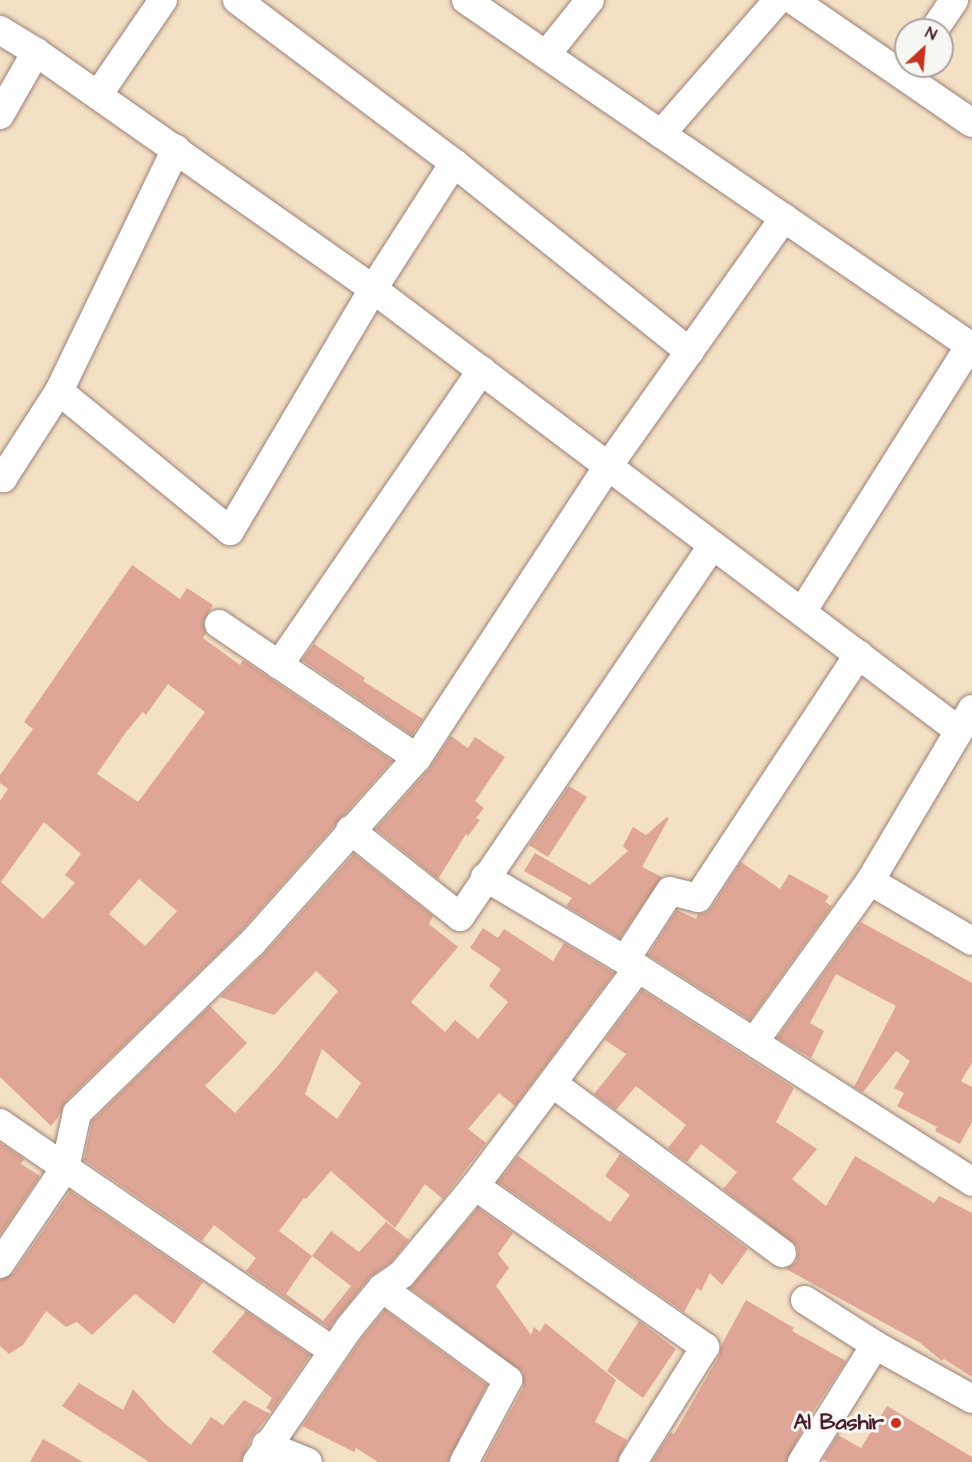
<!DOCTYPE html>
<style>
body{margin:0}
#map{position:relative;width:972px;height:1462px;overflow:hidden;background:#f3e0c5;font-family:"Architects Daughter",sans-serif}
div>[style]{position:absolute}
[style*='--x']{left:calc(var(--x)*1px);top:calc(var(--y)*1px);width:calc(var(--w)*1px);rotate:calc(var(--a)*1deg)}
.building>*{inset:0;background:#dfa697}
.roads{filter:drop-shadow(0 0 2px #9e8078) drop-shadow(0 0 2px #9e8078)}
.street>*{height:28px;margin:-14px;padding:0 14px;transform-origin:14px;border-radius:14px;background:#fff}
.dots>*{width:16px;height:16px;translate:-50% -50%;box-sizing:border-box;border:3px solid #f6f6f2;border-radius:50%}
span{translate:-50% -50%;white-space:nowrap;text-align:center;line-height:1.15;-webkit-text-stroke:6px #f6f6f2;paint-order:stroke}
.poi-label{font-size:22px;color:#4a1f2b;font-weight:700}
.right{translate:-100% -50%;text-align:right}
.north{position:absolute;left:894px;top:18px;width:60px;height:60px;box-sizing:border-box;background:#f6f6f2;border:2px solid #b1a0a2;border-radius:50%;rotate:26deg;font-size:16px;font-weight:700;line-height:24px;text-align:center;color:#4a1f2b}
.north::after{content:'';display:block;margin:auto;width:21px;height:27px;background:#c8321e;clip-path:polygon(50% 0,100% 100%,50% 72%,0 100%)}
</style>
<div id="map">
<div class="building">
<div style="clip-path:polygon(evenodd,132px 565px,180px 599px,187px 588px,213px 605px,203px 622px,206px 633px,203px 638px,240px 665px,243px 660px,392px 761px,240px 932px,66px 1101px,59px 1116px,51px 1126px,0 1077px,0 801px,8px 789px,0 783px,0 775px,33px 729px,24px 722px,132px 565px,168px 684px,205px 712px,138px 802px,97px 774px,126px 732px,143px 712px,146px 715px,168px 684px,132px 565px,44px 822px,81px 854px,65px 875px,75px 883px,43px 919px,1px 882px,44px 822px,132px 565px,139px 879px,177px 911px,145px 946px,109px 914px,139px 879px)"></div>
<div style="clip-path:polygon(314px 644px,365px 678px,363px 681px,423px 719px,412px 735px,302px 660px)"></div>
<div style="clip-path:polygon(451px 736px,468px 748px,475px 737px,505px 757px,475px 801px,484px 808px,476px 818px,480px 820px,468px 836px,466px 834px,438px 879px,376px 829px,429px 769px)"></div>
<div style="clip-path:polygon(569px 786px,587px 797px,548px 857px,529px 845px)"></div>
<div style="clip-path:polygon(667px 817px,669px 818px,642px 867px,662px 877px,620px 938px,566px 906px,572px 898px,524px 871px,535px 853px,590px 885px,628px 851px,623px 846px,633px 827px,646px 835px)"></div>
<div style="clip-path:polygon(evenodd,354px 854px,433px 916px,429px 924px,458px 947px,411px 1002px,445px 1032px,455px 1020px,478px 1039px,508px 1002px,489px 986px,501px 969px,470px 948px,483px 928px,498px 938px,504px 929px,553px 961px,564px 943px,614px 973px,515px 1106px,499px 1093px,468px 1129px,486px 1143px,443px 1199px,425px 1184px,395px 1228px,331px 1171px,306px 1199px,304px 1198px,279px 1231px,312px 1256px,331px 1231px,359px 1252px,386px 1222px,409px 1240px,391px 1262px,369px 1278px,329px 1328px,246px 1271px,256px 1258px,214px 1225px,202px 1241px,84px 1160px,92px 1121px,210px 1006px,247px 1043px,205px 1086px,235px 1113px,276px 1068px,338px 991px,316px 971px,274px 1015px,220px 997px,264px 954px,354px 854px,322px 1049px,361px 1083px,337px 1119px,305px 1094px,322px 1049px,354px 854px,312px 1256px,351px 1286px,323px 1321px,286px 1294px,312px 1256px)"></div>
<div style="clip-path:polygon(741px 862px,780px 889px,789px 874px,829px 896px,825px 902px,832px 906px,750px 1020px,648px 955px,677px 910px,696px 919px,698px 914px,705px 913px,712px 907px)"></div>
<div style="clip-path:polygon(861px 922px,972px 983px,972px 1063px,961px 1081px,972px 1087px,972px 1122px,960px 1144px,935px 1131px,937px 1127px,897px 1106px,904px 1093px,894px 1088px,910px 1061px,896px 1051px,863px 1092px,854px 1087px,896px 1006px,836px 974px,810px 1023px,824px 1031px,811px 1058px,777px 1038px)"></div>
<div style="clip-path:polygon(642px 990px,794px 1088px,776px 1122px,817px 1149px,792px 1179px,826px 1206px,855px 1156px,934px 1203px,939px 1196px,972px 1213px,972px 1377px,944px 1359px,942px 1361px,919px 1342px,786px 1269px,796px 1262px,798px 1254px,797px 1246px,723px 1189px,737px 1172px,701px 1144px,687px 1162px,668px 1148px,686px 1125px,636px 1086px,616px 1110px,594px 1094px,626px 1054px,605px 1040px)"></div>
<div style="clip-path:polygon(0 1143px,24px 1159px,21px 1164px,40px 1176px,0 1235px)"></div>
<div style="clip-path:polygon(620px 1154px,748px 1249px,722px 1285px,710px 1273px,701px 1291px,697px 1288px,684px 1312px,498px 1182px,518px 1156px,610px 1222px,630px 1195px,605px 1176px)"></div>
<div style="clip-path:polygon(70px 1191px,203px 1282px,174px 1324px,135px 1294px,92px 1335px,77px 1322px,66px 1327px,46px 1311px,23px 1345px,9px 1354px,0 1346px,0 1280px,14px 1273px)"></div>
<div style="clip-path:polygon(478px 1208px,513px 1233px,498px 1254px,509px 1268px,496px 1286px,531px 1335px,534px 1327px,540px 1332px,545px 1323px,616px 1380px,595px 1422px,627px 1440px,617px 1462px,483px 1462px,523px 1388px,523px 1373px,410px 1288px)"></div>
<div style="clip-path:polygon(746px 1300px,794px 1328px,792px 1331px,846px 1361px,808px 1419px,786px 1462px,652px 1462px,671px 1432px,674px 1434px,719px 1356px,721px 1346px)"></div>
<div style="clip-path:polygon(385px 1310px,487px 1385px,448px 1462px,378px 1462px,356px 1448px,354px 1452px,302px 1426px,362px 1338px)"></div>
<div style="clip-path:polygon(246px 1311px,310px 1355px,272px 1411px,266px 1408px,272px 1398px,212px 1352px)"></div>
<div style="clip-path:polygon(639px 1321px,676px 1349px,643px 1398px,607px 1371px)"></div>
<div style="clip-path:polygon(79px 1383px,123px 1410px,133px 1389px,164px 1423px,191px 1445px,211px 1417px,223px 1425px,244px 1400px,270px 1414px,251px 1438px,241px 1462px,149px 1462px,62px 1406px)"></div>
<div style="clip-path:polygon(887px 1406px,972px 1457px,972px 1462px,828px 1462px,823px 1459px,838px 1435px,861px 1448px)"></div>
<div style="clip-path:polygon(43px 1439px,83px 1462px,30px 1462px)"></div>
</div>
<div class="roads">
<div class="street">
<div style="--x:237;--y:0;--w:271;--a:36.9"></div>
<div style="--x:454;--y:163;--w:302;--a:38.7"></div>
<div style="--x:466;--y:0;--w:614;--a:34.44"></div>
<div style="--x:793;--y:0;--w:217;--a:34.5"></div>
<div style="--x:0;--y:30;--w:42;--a:31.4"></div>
<div style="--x:36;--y:52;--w:412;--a:35.1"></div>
<div style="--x:373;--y:289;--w:733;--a:37.01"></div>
<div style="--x:934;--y:30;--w:36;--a:-56"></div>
<div style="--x:546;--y:55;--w:70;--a:-51.3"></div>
<div style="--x:98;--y:95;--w:115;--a:-55.6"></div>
<div style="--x:0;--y:115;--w:73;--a:-60.3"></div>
<div style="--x:661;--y:134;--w:178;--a:-48.9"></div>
<div style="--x:59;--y:391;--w:221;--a:39.3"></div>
<div style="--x:230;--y:531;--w:281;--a:-59.4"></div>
<div style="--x:373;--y:289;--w:150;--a:-57.3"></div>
<div style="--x:0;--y:476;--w:4;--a:34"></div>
<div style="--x:3;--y:478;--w:103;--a:-57.2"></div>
<div style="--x:59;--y:391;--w:269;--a:-64.2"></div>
<div style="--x:802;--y:612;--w:315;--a:-57.8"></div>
<div style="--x:219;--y:624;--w:239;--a:34.1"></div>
<div style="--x:279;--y:665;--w:358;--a:-55.5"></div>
<div style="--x:350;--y:830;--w:140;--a:38.3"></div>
<div style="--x:460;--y:917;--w:448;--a:-55.8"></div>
<div style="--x:485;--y:877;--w:178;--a:30.7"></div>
<div style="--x:638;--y:968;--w:397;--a:32.6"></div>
<div style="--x:870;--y:881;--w:118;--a:30.5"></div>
<div style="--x:625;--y:960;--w:82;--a:-56.9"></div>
<div style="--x:670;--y:891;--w:29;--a:14"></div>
<div style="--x:698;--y:898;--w:292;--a:-56.6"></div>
<div style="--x:754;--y:1042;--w:198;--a:-54.2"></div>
<div style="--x:870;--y:881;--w:200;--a:-59.3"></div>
<div style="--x:552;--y:1083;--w:286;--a:36.5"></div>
<div style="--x:0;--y:1123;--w:402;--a:34.4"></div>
<div style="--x:475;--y:1186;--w:281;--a:35"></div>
<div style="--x:705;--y:1347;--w:136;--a:122.1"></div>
<div style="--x:0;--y:1264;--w:116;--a:-55.9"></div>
<div style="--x:65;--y:1168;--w:56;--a:-77.7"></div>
<div style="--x:77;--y:1113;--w:244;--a:-44.2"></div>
<div style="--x:252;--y:943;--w:248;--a:-48.3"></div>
<div style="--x:417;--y:758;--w:350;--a:-56.8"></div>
<div style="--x:609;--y:465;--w:303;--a:-54.7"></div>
<div style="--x:382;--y:1288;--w:156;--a:36.1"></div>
<div style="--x:508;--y:1380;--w:93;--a:118.2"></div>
<div style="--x:805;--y:1300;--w:83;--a:32.7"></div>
<div style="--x:875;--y:1345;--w:111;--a:29.1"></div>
<div style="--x:266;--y:1445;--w:45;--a:22"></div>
<div style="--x:257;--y:1462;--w:163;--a:-55.5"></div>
<div style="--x:349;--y:1328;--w:52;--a:-50.5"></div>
<div style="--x:382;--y:1288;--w:24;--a:-35"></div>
<div style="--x:402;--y:1274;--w:114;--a:-50.3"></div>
<div style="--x:475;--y:1186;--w:272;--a:-53.2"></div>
<div style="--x:802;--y:1462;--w:138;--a:-58"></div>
</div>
</div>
<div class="dots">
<div style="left:896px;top:1423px;background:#c8321e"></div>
</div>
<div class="poi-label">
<span class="right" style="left:884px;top:1423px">Al Bashir</span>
</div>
<div class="north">N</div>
</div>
